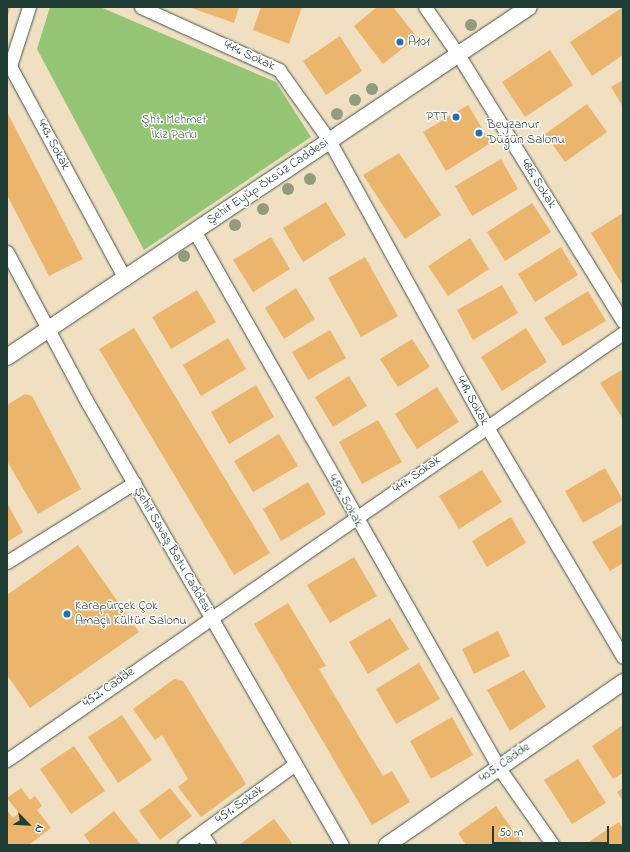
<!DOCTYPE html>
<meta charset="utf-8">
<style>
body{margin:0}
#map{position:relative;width:630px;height:852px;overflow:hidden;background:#f1dfc2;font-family:"Indie Flower",sans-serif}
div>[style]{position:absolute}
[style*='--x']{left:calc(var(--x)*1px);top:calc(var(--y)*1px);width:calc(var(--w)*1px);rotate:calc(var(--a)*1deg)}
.green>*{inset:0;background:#94c574}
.building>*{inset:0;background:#ebb56d}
.roads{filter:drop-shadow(0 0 1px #3e5549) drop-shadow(0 0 1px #3e5549)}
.minor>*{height:13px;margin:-6.5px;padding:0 6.5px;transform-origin:6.5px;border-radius:6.5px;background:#fff}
.tertiary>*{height:16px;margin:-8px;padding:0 8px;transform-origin:8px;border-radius:8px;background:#fff}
.trees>*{width:12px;height:12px;margin:-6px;border-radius:50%;background:#919c7e}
.dots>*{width:11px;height:11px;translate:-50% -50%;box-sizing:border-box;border:2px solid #fff;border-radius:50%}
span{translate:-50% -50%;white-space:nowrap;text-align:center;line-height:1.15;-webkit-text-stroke:3px #fff;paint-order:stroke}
.poi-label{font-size:13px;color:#1f3d34}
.left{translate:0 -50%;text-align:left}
.right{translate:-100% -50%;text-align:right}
.street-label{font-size:13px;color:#1f3d34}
.park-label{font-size:13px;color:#426647}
.frame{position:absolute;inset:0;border:8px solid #1f3d34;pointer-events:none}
.north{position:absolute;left:8px;top:804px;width:40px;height:40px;-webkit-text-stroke:3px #fff;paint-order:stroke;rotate:114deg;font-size:11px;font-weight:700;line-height:16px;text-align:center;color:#1f3d34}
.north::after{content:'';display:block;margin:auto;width:14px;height:18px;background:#1f3d34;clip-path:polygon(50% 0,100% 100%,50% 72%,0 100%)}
.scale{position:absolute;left:492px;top:826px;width:117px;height:18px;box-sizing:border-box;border:2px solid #1f3d34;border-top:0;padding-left:5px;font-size:12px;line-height:14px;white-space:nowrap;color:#1f3d34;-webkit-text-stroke:3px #fff;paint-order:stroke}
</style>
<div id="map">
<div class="green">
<div style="clip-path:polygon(50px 7px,100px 7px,276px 82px,311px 137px,144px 250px,37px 49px)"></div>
</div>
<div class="building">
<div style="clip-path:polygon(7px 7px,11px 7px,7px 18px)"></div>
<div style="clip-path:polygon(189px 7px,239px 7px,234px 23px)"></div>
<div style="clip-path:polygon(261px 7px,302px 7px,289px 44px,253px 30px)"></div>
<div style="clip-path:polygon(377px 7px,393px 7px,417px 37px,383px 64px,354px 26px)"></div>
<div style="clip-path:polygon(623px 7px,623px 55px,592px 76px,570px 42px)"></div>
<div style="clip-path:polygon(340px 36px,362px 71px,326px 95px,303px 61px)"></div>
<div style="clip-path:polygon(550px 50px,573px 85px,525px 117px,502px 82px)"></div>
<div style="clip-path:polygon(623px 80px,623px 107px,611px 87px)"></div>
<div style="clip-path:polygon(587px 104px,607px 132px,565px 162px,545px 134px)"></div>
<div style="clip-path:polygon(468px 105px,491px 143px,446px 171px,423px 132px)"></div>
<div style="clip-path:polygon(7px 112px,83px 259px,49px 276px,7px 195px)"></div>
<div style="clip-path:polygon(399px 153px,441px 215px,405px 239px,363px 175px)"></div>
<div style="clip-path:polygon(501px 159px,518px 189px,472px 216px,455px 186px)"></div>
<div style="clip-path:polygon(326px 202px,346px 235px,303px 262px,283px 228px)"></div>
<div style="clip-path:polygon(532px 203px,551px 232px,505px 261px,487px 232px)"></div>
<div style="clip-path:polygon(623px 213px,623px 286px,591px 233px)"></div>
<div style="clip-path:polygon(271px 237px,290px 269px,253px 292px,233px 260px)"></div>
<div style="clip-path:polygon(470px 238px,489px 269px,448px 296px,428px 266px)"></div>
<div style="clip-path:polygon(561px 247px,578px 275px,535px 302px,518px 274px)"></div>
<div style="clip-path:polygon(365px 257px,398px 316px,361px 337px,328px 278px)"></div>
<div style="clip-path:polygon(502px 285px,518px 313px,473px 340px,457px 310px)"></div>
<div style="clip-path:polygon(296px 288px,315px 319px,284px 339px,265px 308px)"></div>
<div style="clip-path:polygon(197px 290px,216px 322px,171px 349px,152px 317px)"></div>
<div style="clip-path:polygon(588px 291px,606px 321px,563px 346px,544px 318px)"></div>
<div style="clip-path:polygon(134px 328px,270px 553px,234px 575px,99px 349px)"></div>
<div style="clip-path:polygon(526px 328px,547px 362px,502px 391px,481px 357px)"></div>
<div style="clip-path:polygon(330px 330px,346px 358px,308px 380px,292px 352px)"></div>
<div style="clip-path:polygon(228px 338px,246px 369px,201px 396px,183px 365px)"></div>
<div style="clip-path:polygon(412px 339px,430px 367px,398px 387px,380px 359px)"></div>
<div style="clip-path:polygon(623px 369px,623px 419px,600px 383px)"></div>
<div style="clip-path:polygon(349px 376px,367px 406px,333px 427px,315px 397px)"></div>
<div style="clip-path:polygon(256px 385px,274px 417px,229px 444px,211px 412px)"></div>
<div style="clip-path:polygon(437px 387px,459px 422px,417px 449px,395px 414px)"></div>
<div style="clip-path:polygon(25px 394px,32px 396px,81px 489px,38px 514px,7px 461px,7px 405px)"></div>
<div style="clip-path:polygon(378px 420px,402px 462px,362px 484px,339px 442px)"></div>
<div style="clip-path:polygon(279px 434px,298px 466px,253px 492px,234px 461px)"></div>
<div style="clip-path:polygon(605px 468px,623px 500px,583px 523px,565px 491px)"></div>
<div style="clip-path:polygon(482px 470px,502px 502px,459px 529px,439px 496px)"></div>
<div style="clip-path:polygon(308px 482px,326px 514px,281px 541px,263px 509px)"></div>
<div style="clip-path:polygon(7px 503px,23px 532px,7px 542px)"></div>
<div style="clip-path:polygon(511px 517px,526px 543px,487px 567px,472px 541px)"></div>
<div style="clip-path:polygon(623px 524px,623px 563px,610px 571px,592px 542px)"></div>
<div style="clip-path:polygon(78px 545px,139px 632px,30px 708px,7px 675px,7px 595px)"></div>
<div style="clip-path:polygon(354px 557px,377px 596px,330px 623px,307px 585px)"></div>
<div style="clip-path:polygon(288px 603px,326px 666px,319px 669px,360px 738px,383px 776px,392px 771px,410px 802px,372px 825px,254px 624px)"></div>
<div style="clip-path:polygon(390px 618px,409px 649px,368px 674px,349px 642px)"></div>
<div style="clip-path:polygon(498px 631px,510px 656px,474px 674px,462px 649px)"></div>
<div style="clip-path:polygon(419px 663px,440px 699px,396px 724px,376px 689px)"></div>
<div style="clip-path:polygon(524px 670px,546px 707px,510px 731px,487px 690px)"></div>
<div style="clip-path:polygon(174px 679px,183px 681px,246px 784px,201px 817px,178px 787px,188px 779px,162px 735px,155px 740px,133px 709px)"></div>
<div style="clip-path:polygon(122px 715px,152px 760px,118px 783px,88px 737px)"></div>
<div style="clip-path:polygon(452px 717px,473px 755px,431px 779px,410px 741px)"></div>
<div style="clip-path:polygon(623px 725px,623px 773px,613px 779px,592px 746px)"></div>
<div style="clip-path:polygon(74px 746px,105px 791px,71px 814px,40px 769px)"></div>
<div style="clip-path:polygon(578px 759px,606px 803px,572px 824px,544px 780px)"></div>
<div style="clip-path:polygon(21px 788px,30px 800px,35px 796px,42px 806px,37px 810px,51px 828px,29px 845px,7px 845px,7px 810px,13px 818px,19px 813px,7px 798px)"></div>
<div style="clip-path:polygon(170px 788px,192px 816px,160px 840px,139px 811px)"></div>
<div style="clip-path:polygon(623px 788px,623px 801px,617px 792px)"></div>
<div style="clip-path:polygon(496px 806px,523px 845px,466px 845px,458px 833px)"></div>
<div style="clip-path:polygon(114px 811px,141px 845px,91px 845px,84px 835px)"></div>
<div style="clip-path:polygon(274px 819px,292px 843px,288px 845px,239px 845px)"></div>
<div style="clip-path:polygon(619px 822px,623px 829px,623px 845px,584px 845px)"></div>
</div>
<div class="roads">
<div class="minor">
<div style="--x:29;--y:7;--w:62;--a:107.9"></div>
<div style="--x:10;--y:66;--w:242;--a:61.6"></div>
<div style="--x:141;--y:7;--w:152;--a:24.5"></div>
<div style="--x:279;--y:70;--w:86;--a:54.5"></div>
<div style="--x:329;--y:140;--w:328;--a:61.2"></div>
<div style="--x:487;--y:427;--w:267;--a:59.4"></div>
<div style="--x:425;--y:7;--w:60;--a:55.2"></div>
<div style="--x:459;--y:56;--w:312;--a:58.3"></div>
<div style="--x:195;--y:232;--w:616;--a:60.44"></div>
<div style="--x:499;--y:768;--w:94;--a:55"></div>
<div style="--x:7;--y:252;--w:168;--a:61.9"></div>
<div style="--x:86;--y:400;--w:513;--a:60.09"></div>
<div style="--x:7;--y:562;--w:150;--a:-31.9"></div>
<div style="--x:7;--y:760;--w:750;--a:-34.73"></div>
<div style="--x:201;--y:833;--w:14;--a:56"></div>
<div style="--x:184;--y:845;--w:137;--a:-36.1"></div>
</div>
<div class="tertiary">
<div style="--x:7;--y:357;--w:628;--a:-33.84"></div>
<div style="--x:387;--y:845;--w:287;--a:-34.6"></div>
</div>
</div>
<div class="trees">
<div style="left:471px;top:25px"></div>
<div style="left:372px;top:89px"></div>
<div style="left:355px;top:100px"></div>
<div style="left:337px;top:114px"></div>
<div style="left:310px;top:179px"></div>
<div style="left:288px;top:189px"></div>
<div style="left:263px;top:209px"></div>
<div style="left:235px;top:225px"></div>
<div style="left:184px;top:256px"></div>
</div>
<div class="dots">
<div style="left:400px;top:42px;background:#1f6fb2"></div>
<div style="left:456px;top:117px;background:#1f6fb2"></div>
<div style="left:479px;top:133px;background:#1f6fb2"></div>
<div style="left:67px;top:614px;background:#1f6fb2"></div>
</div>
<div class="poi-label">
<span class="left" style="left:408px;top:42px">A101</span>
<span class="right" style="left:448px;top:117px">PTT</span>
<span class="left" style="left:487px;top:133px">Beyzanur<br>Düğün Salonu</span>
<span class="left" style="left:75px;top:614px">Karapürçek Çok<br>Amaçlı Kültür Salonu</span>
</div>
<div class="street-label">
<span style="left:249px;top:56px;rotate:25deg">444. Sokak</span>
<span style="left:53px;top:145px;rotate:62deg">443. Sokak</span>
<span style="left:268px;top:182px;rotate:-34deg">Şehit Eyüp Öksüz Caddesi</span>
<span style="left:538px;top:184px;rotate:58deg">486. Sokak</span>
<span style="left:472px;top:401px;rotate:61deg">449. Sokak</span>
<span style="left:417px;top:475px;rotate:-35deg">447. Sokak</span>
<span style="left:345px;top:501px;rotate:61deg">450. Sokak</span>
<span style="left:172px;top:550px;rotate:60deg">Şehit Savaş Batu Caddesi</span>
<span style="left:109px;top:688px;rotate:-35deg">452. Cadde</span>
<span style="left:505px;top:763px;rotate:-35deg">405. Cadde</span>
<span style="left:240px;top:805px;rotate:-36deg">451. Sokak</span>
</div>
<div class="park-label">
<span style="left:174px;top:128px">Şht. Mehmet<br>İkiz Parkı</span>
</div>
<div class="frame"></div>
<div class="north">N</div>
<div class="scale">50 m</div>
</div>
